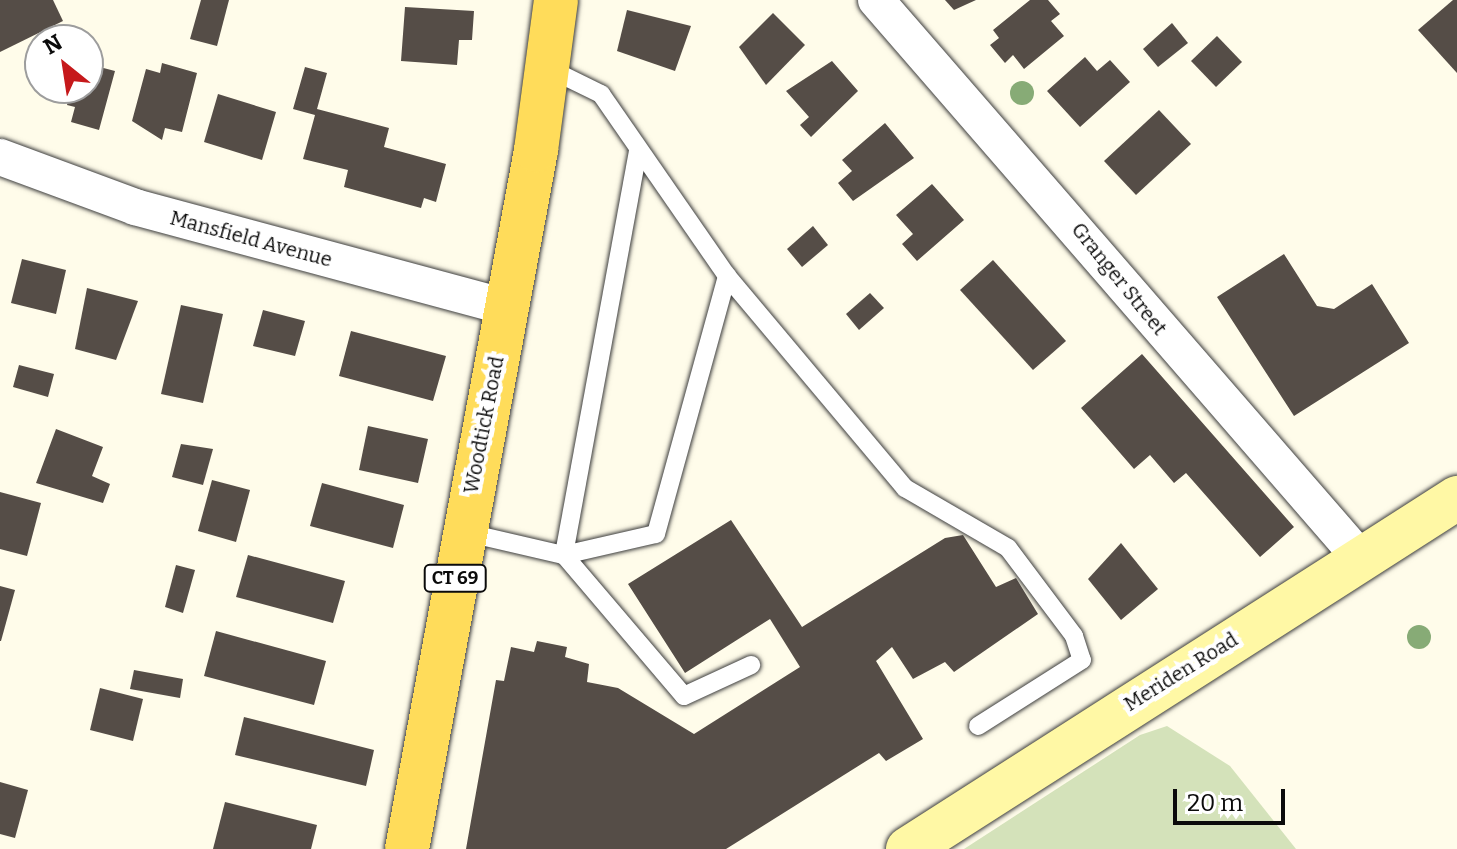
<!DOCTYPE html>
<style>
body{margin:0}
#map{position:relative;width:1457px;height:849px;overflow:hidden;background:#fffcea;font-family:Bitter,serif}
div>[style]{position:absolute}
[style*='--x']{left:calc(var(--x)*1px);top:calc(var(--y)*1px);width:calc(var(--w)*1px);rotate:calc(var(--a)*1deg)}
.cemetery>*{inset:0;background:#d4e2ba}
.building>*{inset:0;background:#554d47}
.roads{filter:drop-shadow(0 0 2px #3e3e3e) drop-shadow(0 0 2px #3e3e3e)}
.lane>*{height:18px;margin:-9px;padding:0 9px;transform-origin:9px;border-radius:9px;background:#fff}
.street>*{height:36px;margin:-18px;padding:0 18px;transform-origin:18px;border-radius:18px;background:#fff}
.secondary>*{height:44px;margin:-22px;padding:0 22px;transform-origin:22px;border-radius:22px;background:#fff8a5}
.primary>*{height:44px;margin:-22px;padding:0 22px;transform-origin:22px;border-radius:22px;background:#ffdc5a}
.trees>*{width:24px;height:24px;margin:-12px;border-radius:50%;background:#87ab76}
span{translate:-50% -50%;white-space:nowrap;text-align:center;line-height:1.15;-webkit-text-stroke:8px #fff;paint-order:stroke}
.shield-label span{padding:2px 6px;background:#fff;border:2px solid;border-radius:6px;-webkit-text-stroke-width:0}
.shield-label{font-size:18px;color:#0b0b0b;font-weight:700}
.street-label{font-size:20px;color:#0b0b0b}
.north{position:absolute;left:24px;top:24px;width:80px;height:80px;box-sizing:border-box;background:#fff;border:2px solid #9d9d9d;border-radius:50%;rotate:330deg;font-size:22px;font-weight:700;line-height:32px;text-align:center;color:#0b0b0b}
.north::after{content:'';display:block;margin:auto;width:28px;height:36px;background:#c6191b;clip-path:polygon(50% 0,100% 100%,50% 72%,0 100%)}
.scale{position:absolute;left:1173px;top:789px;width:112px;height:36px;box-sizing:border-box;border:4px solid #0b0b0b;border-top:0;padding-left:10px;font-size:24px;line-height:28px;white-space:nowrap;color:#0b0b0b;-webkit-text-stroke:6px #fff;paint-order:stroke}
</style>
<div id="map">
<div class="cemetery">
<div style="clip-path:polygon(1167px 726px,1230px 766px,1296px 849px,964px 849px,1140px 735px)"></div>
</div>
<div class="building">
<div style="clip-path:polygon(0 0,53px 0,63px 21px,0 52px)"></div>
<div style="clip-path:polygon(201px 0,229px 0,217px 46px,190px 39px)"></div>
<div style="clip-path:polygon(945px 0,976px 0,954px 10px)"></div>
<div style="clip-path:polygon(1030px 0,1048px 0,1060px 14px,1051px 21px,1064px 36px,1024px 69px,1013px 55px,1005px 63px,990px 45px,999px 38px,993px 30px)"></div>
<div style="clip-path:polygon(1453px 0,1457px 0,1457px 73px,1418px 30px)"></div>
<div style="clip-path:polygon(405px 7px,474px 11px,472px 40px,459px 40px,457px 65px,401px 61px)"></div>
<div style="clip-path:polygon(627px 10px,691px 26px,675px 71px,617px 51px)"></div>
<div style="clip-path:polygon(773px 13px,805px 45px,766px 85px,739px 47px)"></div>
<div style="clip-path:polygon(1172px 23px,1188px 43px,1158px 67px,1143px 49px)"></div>
<div style="clip-path:polygon(1217px 36px,1242px 62px,1216px 87px,1191px 61px)"></div>
<div style="clip-path:polygon(1085px 57px,1097px 71px,1110px 60px,1130px 82px,1080px 127px,1047px 91px)"></div>
<div style="clip-path:polygon(832px 61px,858px 91px,811px 137px,800px 125px,809px 117px,786px 91px)"></div>
<div style="clip-path:polygon(162px 63px,197px 73px,182px 132px,165px 128px,162px 140px,132px 121px,146px 69px,160px 73px)"></div>
<div style="clip-path:polygon(88px 64px,115px 71px,99px 130px,71px 122px,75px 107px,67px 105px,71px 88px,88px 88px)"></div>
<div style="clip-path:polygon(305px 67px,327px 73px,317px 109px,389px 128px,384px 147px,446px 164px,436px 202px,424px 198px,421px 208px,344px 187px,348px 170px,303px 159px,315px 115px,293px 109px)"></div>
<div style="clip-path:polygon(218px 94px,276px 112px,262px 160px,204px 142px)"></div>
<div style="clip-path:polygon(1159px 110px,1191px 144px,1136px 195px,1104px 161px)"></div>
<div style="clip-path:polygon(885px 123px,914px 158px,853px 201px,838px 183px,852px 171px,842px 160px)"></div>
<div style="clip-path:polygon(932px 184px,964px 220px,917px 261px,902px 244px,913px 234px,896px 215px)"></div>
<div style="clip-path:polygon(813px 226px,828px 245px,802px 267px,787px 249px)"></div>
<div style="clip-path:polygon(1284px 254px,1317px 306px,1334px 309px,1372px 284px,1409px 343px,1294px 416px,1217px 297px)"></div>
<div style="clip-path:polygon(22px 259px,66px 270px,56px 314px,11px 303px)"></div>
<div style="clip-path:polygon(993px 260px,1066px 341px,1033px 370px,960px 290px)"></div>
<div style="clip-path:polygon(87px 288px,138px 301px,116px 360px,75px 349px)"></div>
<div style="clip-path:polygon(870px 293px,884px 308px,859px 330px,846px 314px)"></div>
<div style="clip-path:polygon(181px 305px,223px 314px,203px 403px,161px 394px)"></div>
<div style="clip-path:polygon(263px 310px,305px 321px,295px 356px,253px 346px)"></div>
<div style="clip-path:polygon(351px 331px,446px 356px,433px 401px,339px 376px)"></div>
<div style="clip-path:polygon(1142px 354px,1294px 527px,1260px 557px,1186px 473px,1174px 483px,1150px 455px,1134px 469px,1081px 408px)"></div>
<div style="clip-path:polygon(19px 365px,54px 374px,48px 397px,13px 387px)"></div>
<div style="clip-path:polygon(368px 426px,428px 439px,418px 483px,359px 470px)"></div>
<div style="clip-path:polygon(56px 429px,103px 447px,92px 476px,110px 484px,103px 503px,36px 483px)"></div>
<div style="clip-path:polygon(181px 444px,213px 449px,203px 485px,172px 477px)"></div>
<div style="clip-path:polygon(212px 480px,250px 490px,236px 542px,198px 531px)"></div>
<div style="clip-path:polygon(322px 483px,404px 505px,393px 548px,310px 526px)"></div>
<div style="clip-path:polygon(0 492px,41px 503px,27px 556px,0 549px)"></div>
<div style="clip-path:polygon(731px 520px,802px 627px,945px 538px,963px 535px,996px 587px,1016px 578px,1038px 614px,954px 672px,945px 662px,913px 679px,892px 647px,876px 661px,923px 739px,886px 761px,879px 753px,726px 849px,466px 849px,496px 680px,504px 681px,511px 647px,534px 652px,537px 641px,567px 647px,565px 657px,589px 664px,587px 682px,618px 688px,694px 734px,800px 667px,770px 619px,685px 673px,628px 584px)"></div>
<div style="clip-path:polygon(1121px 543px,1158px 589px,1121px 620px,1088px 579px)"></div>
<div style="clip-path:polygon(248px 555px,345px 581px,333px 623px,236px 597px)"></div>
<div style="clip-path:polygon(176px 565px,195px 570px,183px 613px,165px 607px)"></div>
<div style="clip-path:polygon(0 586px,15px 590px,1px 641px,0 641px)"></div>
<div style="clip-path:polygon(216px 631px,326px 661px,314px 705px,204px 676px)"></div>
<div style="clip-path:polygon(134px 670px,183px 679px,180px 698px,130px 689px)"></div>
<div style="clip-path:polygon(100px 688px,143px 699px,133px 741px,90px 730px)"></div>
<div style="clip-path:polygon(244px 717px,374px 750px,366px 786px,235px 755px)"></div>
<div style="clip-path:polygon(0 782px,28px 790px,15px 838px,0 834px)"></div>
<div style="clip-path:polygon(225px 802px,317px 825px,311px 849px,213px 849px)"></div>
</div>
<div class="roads">
<div class="lane">
<div style="--x:638;--y:151;--w:411;--a:100.4"></div>
<div style="--x:564;--y:555;--w:185;--a:49.6"></div>
<div style="--x:684;--y:696;--w:74;--a:-24.8"></div>
<div style="--x:727;--y:276;--w:277;--a:50"></div>
<div style="--x:905;--y:488;--w:119;--a:30.2"></div>
<div style="--x:1008;--y:548;--w:110;--a:53.1"></div>
<div style="--x:1074;--y:636;--w:25;--a:72"></div>
<div style="--x:1082;--y:660;--w:123;--a:147.6"></div>
<div style="--x:464;--y:532;--w:103;--a:13"></div>
<div style="--x:564;--y:555;--w:94;--a:-12.9"></div>
<div style="--x:656;--y:534;--w:268;--a:-74.6"></div>
<div style="--x:727;--y:276;--w:221;--a:-124.7"></div>
<div style="--x:601;--y:94;--w:59;--a:-153.9"></div>
</div>
<div class="street">
<div style="--x:876;--y:0;--w:740;--a:49.05"></div>
<div style="--x:0;--y:157;--w:144;--a:20.3"></div>
<div style="--x:135;--y:207;--w:384;--a:15.1"></div>
</div>
<div class="secondary">
<div style="--x:908;--y:849;--w:652;--a:-32.59"></div>
</div>
<div class="primary">
<div style="--x:407;--y:849;--w:711;--a:-79.54"></div>
<div style="--x:536;--y:150;--w:151;--a:-82.4"></div>
</div>
</div>
<div class="trees">
<div style="left:1022px;top:93px"></div>
<div style="left:1419px;top:637px"></div>
</div>
<div class="shield-label">
<span style="left:455px;top:578px">CT 69</span>
</div>
<div class="street-label">
<span style="left:251px;top:239px;rotate:15deg">Mansfield Avenue</span>
<span style="left:1119px;top:279px;rotate:51deg">Granger Street</span>
<span style="left:484px;top:425px;rotate:-79deg">Woodtick Road</span>
<span style="left:1181px;top:672px;rotate:-32deg">Meriden Road</span>
</div>
<div class="north">N</div>
<div class="scale">20 m</div>
</div>
